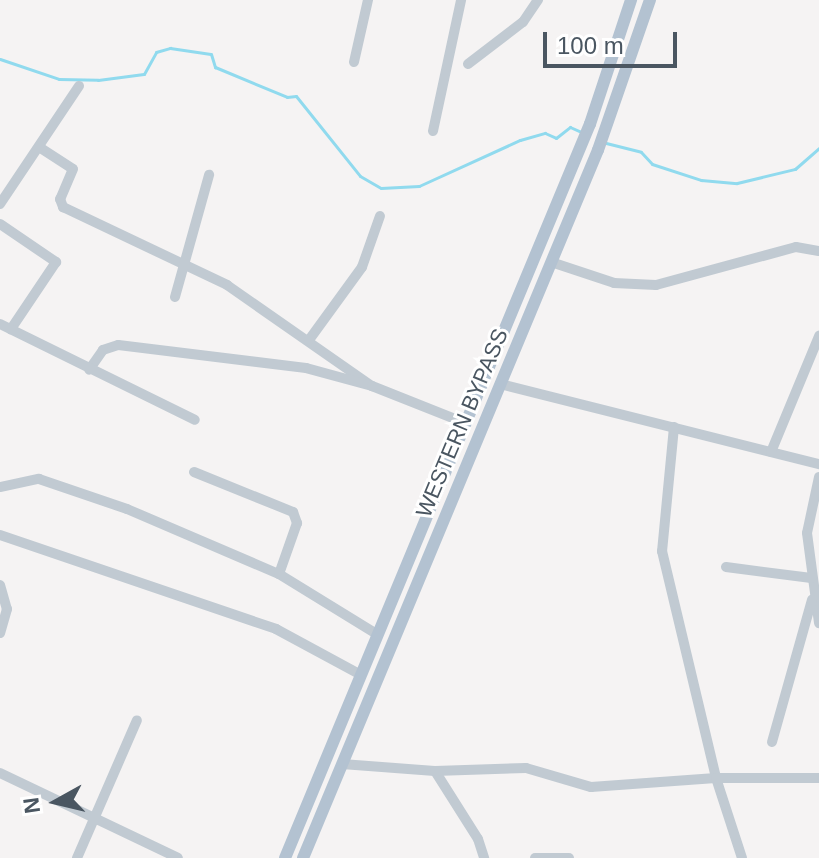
<!DOCTYPE html>
<style>
body{margin:0}
#map{position:relative;width:819px;height:858px;overflow:hidden;background:#f5f3f3;font-family:Helvetica,sans-serif}
div>[style]{position:absolute}
[style*='--x']{left:calc(var(--x)*1px);top:calc(var(--y)*1px);width:calc(var(--w)*1px);rotate:calc(var(--a)*1deg)}
.stream>*{height:3px;margin:-1.5px;padding:0 1.5px;transform-origin:1.5px;border-radius:1.5px;background:#90daee}
.minor>*{height:10px;margin:-5px;padding:0 5px;transform-origin:5px;border-radius:5px;background:#c1cad2}
.major>*{height:12px;margin:-6px;padding:0 6px;transform-origin:6px;border-radius:6px;background:#b3c2d1}
span{translate:-50% -50%;white-space:nowrap;text-align:center;line-height:1.15;-webkit-text-stroke:6px #fff;paint-order:stroke}
.street-label{font-size:22px;color:#4a5661}
.north{position:absolute;left:16px;top:762px;width:80px;height:80px;-webkit-text-stroke:6px #fff;paint-order:stroke;rotate:262deg;font-size:22px;font-weight:700;line-height:32px;text-align:center;color:#4a5661}
.north::after{content:'';display:block;margin:auto;width:28px;height:36px;background:#4a5661;clip-path:polygon(50% 0,100% 100%,50% 72%,0 100%)}
.scale{position:absolute;left:543px;top:32px;width:134px;height:36px;box-sizing:border-box;border:4px solid #4a5661;border-top:0;padding-left:10px;font-size:24px;line-height:28px;white-space:nowrap;color:#4a5661;-webkit-text-stroke:6px #fff;paint-order:stroke}
</style>
<div id="map">
<div class="stream">
<div style="--x:0;--y:59;--w:62;--a:18.7"></div>
<div style="--x:59;--y:79;--w:39;--a:1"></div>
<div style="--x:98;--y:80;--w:46;--a:-7.4"></div>
<div style="--x:144;--y:74;--w:25;--a:-61"></div>
<div style="--x:156;--y:52;--w:15;--a:-16"></div>
<div style="--x:170;--y:48;--w:41;--a:8.3"></div>
<div style="--x:211;--y:54;--w:14;--a:73"></div>
<div style="--x:215;--y:67;--w:78;--a:22.6"></div>
<div style="--x:287;--y:97;--w:9;--a:-6"></div>
<div style="--x:296;--y:96;--w:102;--a:51.3"></div>
<div style="--x:360;--y:176;--w:24;--a:30"></div>
<div style="--x:381;--y:188;--w:38;--a:-3"></div>
<div style="--x:419;--y:186;--w:111;--a:-24.5"></div>
<div style="--x:520;--y:140;--w:26;--a:-16"></div>
<div style="--x:545;--y:133;--w:12;--a:24"></div>
<div style="--x:556;--y:138;--w:18;--a:-38"></div>
<div style="--x:570;--y:127;--w:12;--a:24"></div>
<div style="--x:606;--y:143;--w:36;--a:14"></div>
<div style="--x:641;--y:152;--w:16;--a:47"></div>
<div style="--x:652;--y:164;--w:52;--a:18.1"></div>
<div style="--x:701;--y:180;--w:36;--a:5"></div>
<div style="--x:737;--y:183;--w:60;--a:-13.6"></div>
<div style="--x:795;--y:169;--w:32;--a:-41"></div>
</div>
<div class="minor">
<div style="--x:354;--y:62;--w:64;--a:-77.3"></div>
<div style="--x:468;--y:64;--w:69;--a:-37.4"></div>
<div style="--x:523;--y:22;--w:27;--a:-56"></div>
<div style="--x:433;--y:131;--w:134;--a:-77.9"></div>
<div style="--x:39;--y:147;--w:40;--a:32.9"></div>
<div style="--x:73;--y:169;--w:33;--a:113"></div>
<div style="--x:60;--y:199;--w:9;--a:69"></div>
<div style="--x:63;--y:207;--w:182;--a:25.4"></div>
<div style="--x:227;--y:285;--w:177;--a:34.9"></div>
<div style="--x:372;--y:386;--w:68;--a:-164.7"></div>
<div style="--x:306;--y:368;--w:189;--a:-173"></div>
<div style="--x:118;--y:345;--w:16;--a:162"></div>
<div style="--x:103;--y:350;--w:24;--a:125"></div>
<div style="--x:0;--y:204;--w:142;--a:-56.2"></div>
<div style="--x:0;--y:224;--w:68;--a:34.2"></div>
<div style="--x:56;--y:262;--w:81;--a:123.9"></div>
<div style="--x:551;--y:262;--w:66;--a:18.4"></div>
<div style="--x:614;--y:283;--w:42;--a:2.7"></div>
<div style="--x:656;--y:285;--w:145;--a:-15.2"></div>
<div style="--x:796;--y:247;--w:23;--a:10"></div>
<div style="--x:175;--y:297;--w:127;--a:-74.4"></div>
<div style="--x:0;--y:324;--w:217;--a:26.2"></div>
<div style="--x:309;--y:340;--w:90;--a:-54"></div>
<div style="--x:362;--y:267;--w:54;--a:-70.6"></div>
<div style="--x:500;--y:384;--w:329;--a:14.1"></div>
<div style="--x:372;--y:386;--w:100;--a:21.7"></div>
<div style="--x:674;--y:427;--w:125;--a:95.5"></div>
<div style="--x:662;--y:551;--w:233;--a:76.6"></div>
<div style="--x:716;--y:778;--w:84;--a:72"></div>
<div style="--x:771;--y:452;--w:126;--a:-67.5"></div>
<div style="--x:194;--y:472;--w:107;--a:22"></div>
<div style="--x:293;--y:512;--w:12;--a:70"></div>
<div style="--x:297;--y:523;--w:54;--a:109.4"></div>
<div style="--x:819;--y:477;--w:57;--a:102.1"></div>
<div style="--x:807;--y:533;--w:91;--a:82.4"></div>
<div style="--x:0;--y:487;--w:40;--a:-12"></div>
<div style="--x:39;--y:479;--w:93;--a:18.8"></div>
<div style="--x:127;--y:509;--w:165;--a:23.2"></div>
<div style="--x:279;--y:574;--w:116;--a:31.6"></div>
<div style="--x:0;--y:535;--w:292;--a:18.8"></div>
<div style="--x:276;--y:629;--w:97;--a:28.4"></div>
<div style="--x:726;--y:567;--w:86;--a:7.4"></div>
<div style="--x:0;--y:585;--w:25;--a:74"></div>
<div style="--x:7;--y:609;--w:25;--a:106"></div>
<div style="--x:772;--y:742;--w:148;--a:-74.3"></div>
<div style="--x:342;--y:764;--w:93;--a:4.3"></div>
<div style="--x:435;--y:771;--w:80;--a:57.7"></div>
<div style="--x:478;--y:839;--w:20;--a:72"></div>
<div style="--x:435;--y:771;--w:91;--a:-1.9"></div>
<div style="--x:526;--y:768;--w:68;--a:16.3"></div>
<div style="--x:591;--y:787;--w:125;--a:-4.1"></div>
<div style="--x:716;--y:778;--w:103;--a:0"></div>
<div style="--x:0;--y:773;--w:197;--a:25.5"></div>
<div style="--x:77;--y:858;--w:150;--a:-66.5"></div>
<div style="--x:535;--y:858;--w:34;--a:0"></div>
</div>
<div class="major">
<div style="--x:285;--y:858;--w:795;--a:-67.44"></div>
<div style="--x:590;--y:124;--w:131;--a:-71.7"></div>
<div style="--x:303;--y:858;--w:767;--a:-67.38"></div>
<div style="--x:598;--y:150;--w:159;--a:-70.9"></div>
</div>
<div class="street-label">
<span style="left:462px;top:423px;rotate:-67deg">WESTERN BYPASS</span>
</div>
<div class="north">N</div>
<div class="scale">100 m</div>
</div>
